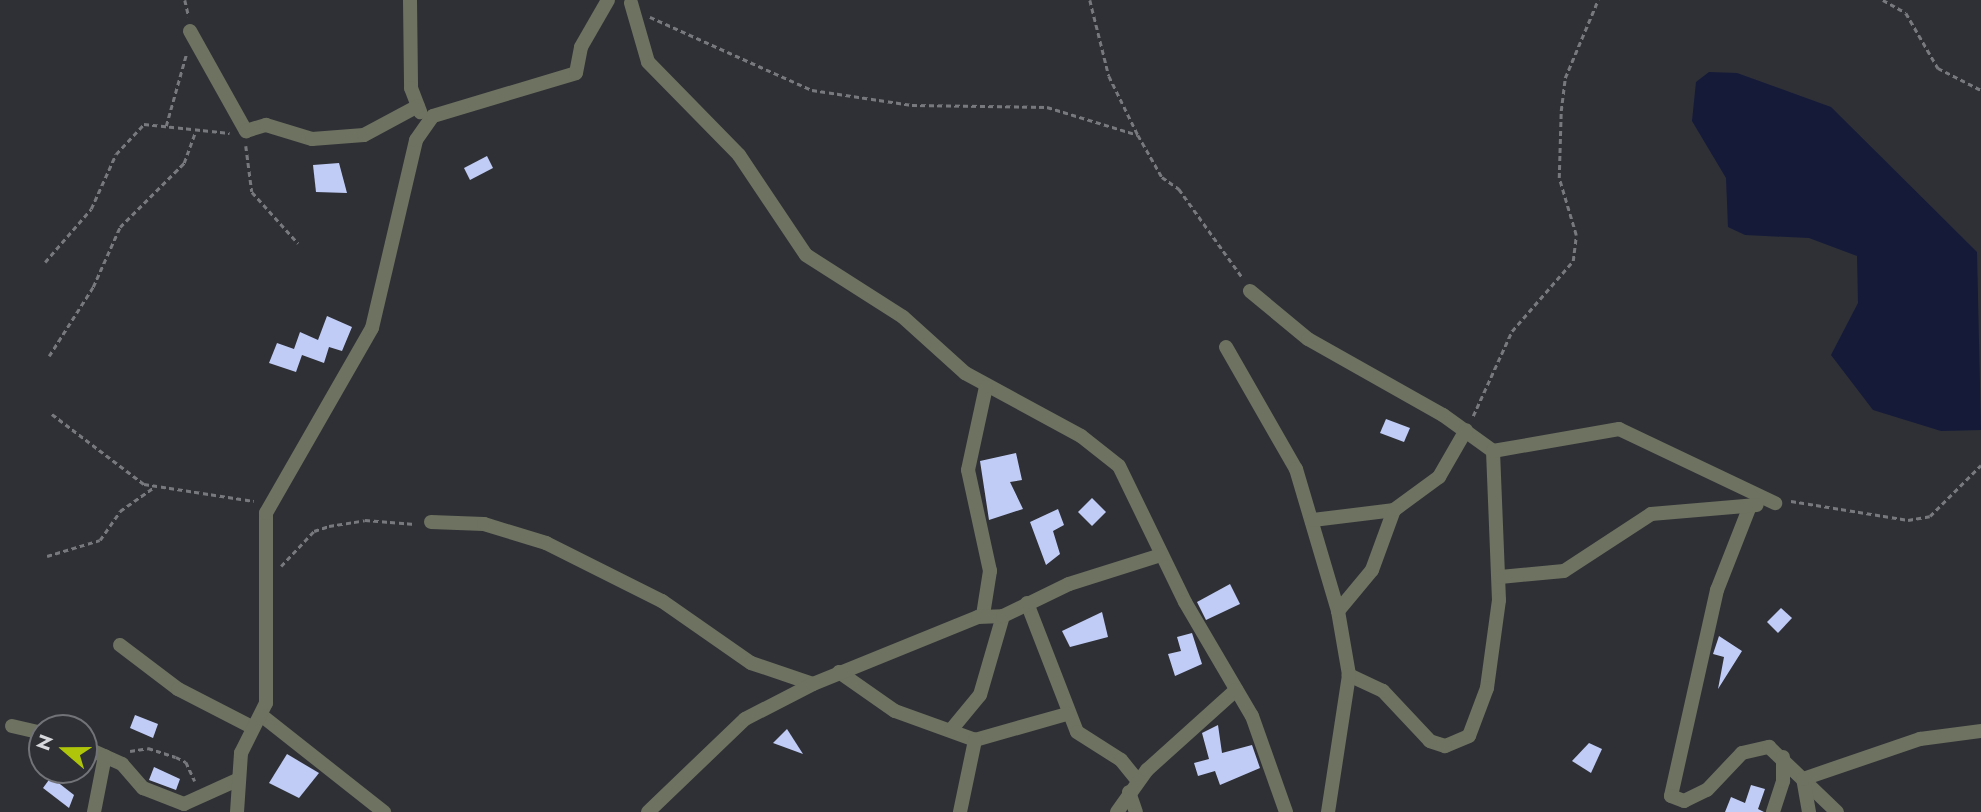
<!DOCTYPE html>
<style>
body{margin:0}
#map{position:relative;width:1981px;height:812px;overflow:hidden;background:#2e3036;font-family:Jost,sans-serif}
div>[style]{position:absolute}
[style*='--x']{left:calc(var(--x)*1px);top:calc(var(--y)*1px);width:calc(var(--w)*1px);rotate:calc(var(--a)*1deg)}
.water>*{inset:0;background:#151a39}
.building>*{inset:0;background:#c1ccf6}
.path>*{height:2.5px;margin-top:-1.25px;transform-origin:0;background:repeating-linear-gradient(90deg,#78797e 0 5px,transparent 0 8.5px)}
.minor>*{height:14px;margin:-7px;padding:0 7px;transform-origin:7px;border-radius:7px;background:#6e7260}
span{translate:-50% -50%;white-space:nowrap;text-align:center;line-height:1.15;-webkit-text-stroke:7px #2e3036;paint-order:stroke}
.north{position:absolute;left:28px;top:714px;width:70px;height:70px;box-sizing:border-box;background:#2e3036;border:2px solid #727378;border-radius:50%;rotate:290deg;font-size:19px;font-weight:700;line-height:28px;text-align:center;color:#d7d8dc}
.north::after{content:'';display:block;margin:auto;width:24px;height:32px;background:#aec50a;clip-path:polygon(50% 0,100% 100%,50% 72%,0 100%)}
</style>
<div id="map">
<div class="water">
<div style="clip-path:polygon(1709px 72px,1737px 73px,1831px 107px,1977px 252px,1981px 430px,1941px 431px,1873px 410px,1831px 355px,1858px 303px,1857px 256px,1809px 238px,1745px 235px,1728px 227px,1726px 178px,1692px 121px,1696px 82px)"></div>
</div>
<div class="building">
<div style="clip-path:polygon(487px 156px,493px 168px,470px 180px,464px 168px)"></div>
<div style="clip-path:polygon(339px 163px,347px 193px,316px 192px,313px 165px)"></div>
<div style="clip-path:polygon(327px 316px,352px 327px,342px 351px,329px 347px,324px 363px,302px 355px,296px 372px,269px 363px,277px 343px,294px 349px,300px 332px,318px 340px)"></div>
<div style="clip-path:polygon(1386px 419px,1410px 428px,1404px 442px,1380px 433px)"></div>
<div style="clip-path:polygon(1016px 453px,1022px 480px,1010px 482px,1023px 509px,989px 520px,980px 461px)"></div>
<div style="clip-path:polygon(1092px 498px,1106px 512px,1092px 526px,1078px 512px)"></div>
<div style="clip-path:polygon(1058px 509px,1064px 525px,1053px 531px,1060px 554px,1046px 565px,1030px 522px)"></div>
<div style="clip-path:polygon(1230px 584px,1240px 604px,1206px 620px,1197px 602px)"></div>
<div style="clip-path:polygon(1781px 608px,1792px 618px,1778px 633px,1767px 622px)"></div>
<div style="clip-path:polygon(1102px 612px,1108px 637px,1070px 647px,1062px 631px)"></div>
<div style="clip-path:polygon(1192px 633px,1202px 664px,1175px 676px,1168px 654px,1181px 651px,1177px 637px)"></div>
<div style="clip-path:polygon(1719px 636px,1742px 651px,1718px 689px,1724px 657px,1713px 654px)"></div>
<div style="clip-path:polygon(135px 715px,158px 724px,153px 738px,130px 728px)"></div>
<div style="clip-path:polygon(1218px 725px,1222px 753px,1252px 745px,1260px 768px,1220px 785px,1215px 771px,1198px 776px,1194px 763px,1209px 759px,1202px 733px)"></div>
<div style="clip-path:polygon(787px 729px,803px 754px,773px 743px)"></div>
<div style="clip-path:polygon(1589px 743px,1602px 749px,1591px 773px,1572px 761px)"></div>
<div style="clip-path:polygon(287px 754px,319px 773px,299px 798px,269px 783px)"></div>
<div style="clip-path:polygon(154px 767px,180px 779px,176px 790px,149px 780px)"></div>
<div style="clip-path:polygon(51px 777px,74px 795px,69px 808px,43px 788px)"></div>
<div style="clip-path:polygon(1751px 785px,1765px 789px,1758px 809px,1764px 812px,1725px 812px,1731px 797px,1745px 803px)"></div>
</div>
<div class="path">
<div style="--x:185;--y:0;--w:17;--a:77"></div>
<div style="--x:1090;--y:0;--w:78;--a:76"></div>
<div style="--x:1109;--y:76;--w:66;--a:63.8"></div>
<div style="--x:1138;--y:135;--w:48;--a:60.3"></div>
<div style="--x:1162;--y:177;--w:21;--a:35"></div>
<div style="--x:1179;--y:189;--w:108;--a:54.4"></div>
<div style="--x:1883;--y:0;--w:26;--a:29"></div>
<div style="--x:1906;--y:13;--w:64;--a:59.8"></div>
<div style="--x:1938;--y:68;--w:48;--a:27.1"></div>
<div style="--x:650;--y:17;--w:178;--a:24.3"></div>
<div style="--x:812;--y:90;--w:101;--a:8.5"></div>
<div style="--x:912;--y:105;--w:135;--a:0.8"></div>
<div style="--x:1047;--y:107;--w:95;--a:17.1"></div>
<div style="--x:166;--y:126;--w:74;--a:-74.3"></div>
<div style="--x:246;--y:146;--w:46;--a:82.6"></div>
<div style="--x:252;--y:192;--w:69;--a:48"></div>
<div style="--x:45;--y:262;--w:70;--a:-49"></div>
<div style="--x:91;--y:209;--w:60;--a:-65.6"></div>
<div style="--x:116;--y:154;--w:41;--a:-47"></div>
<div style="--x:144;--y:124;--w:86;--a:6"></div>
<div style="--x:49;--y:356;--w:82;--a:-57.5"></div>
<div style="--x:93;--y:287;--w:66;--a:-65.8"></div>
<div style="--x:120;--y:227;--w:91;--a:-45"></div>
<div style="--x:184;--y:163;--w:32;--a:-70"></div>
<div style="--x:52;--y:414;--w:116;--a:37.3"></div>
<div style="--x:144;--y:484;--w:111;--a:8.8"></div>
<div style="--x:1473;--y:416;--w:94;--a:-65.4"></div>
<div style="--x:1512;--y:331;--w:93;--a:-48.9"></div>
<div style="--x:1573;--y:261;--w:26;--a:-83"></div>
<div style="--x:1576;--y:235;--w:59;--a:-106.6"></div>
<div style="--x:1559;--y:178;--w:67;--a:-88.3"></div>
<div style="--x:1561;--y:111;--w:33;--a:-83"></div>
<div style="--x:1565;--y:78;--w:85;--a:-67.1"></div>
<div style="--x:1791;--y:501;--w:119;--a:9.2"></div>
<div style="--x:1908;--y:520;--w:22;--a:-10"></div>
<div style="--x:1930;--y:516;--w:72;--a:-45"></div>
<div style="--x:47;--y:556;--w:55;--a:-16.8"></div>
<div style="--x:100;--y:540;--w:35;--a:-55"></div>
<div style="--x:120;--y:511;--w:40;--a:-34.9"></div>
<div style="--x:281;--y:566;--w:48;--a:-46.7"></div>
<div style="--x:314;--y:531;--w:16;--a:-18"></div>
<div style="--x:329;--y:526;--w:36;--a:-9"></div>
<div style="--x:365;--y:520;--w:50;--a:4.6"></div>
<div style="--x:130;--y:751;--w:18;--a:-9"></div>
<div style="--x:148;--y:748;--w:29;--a:18"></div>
<div style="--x:176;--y:757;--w:11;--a:27"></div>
<div style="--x:186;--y:762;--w:21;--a:65"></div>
</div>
<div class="minor">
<div style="--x:410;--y:0;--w:88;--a:89.3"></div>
<div style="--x:411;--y:88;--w:26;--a:69"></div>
<div style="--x:631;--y:3;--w:61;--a:73.9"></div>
<div style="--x:648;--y:62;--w:130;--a:45.6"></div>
<div style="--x:739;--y:155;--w:120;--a:56.2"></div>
<div style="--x:806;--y:255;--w:115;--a:32.6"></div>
<div style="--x:903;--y:317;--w:84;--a:42.1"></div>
<div style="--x:965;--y:373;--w:132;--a:28.5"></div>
<div style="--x:1081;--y:436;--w:48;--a:38.3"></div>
<div style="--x:1119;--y:466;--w:151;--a:64.1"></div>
<div style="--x:1185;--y:602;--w:132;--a:59.6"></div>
<div style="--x:1252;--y:716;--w:102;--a:70.5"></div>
<div style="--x:190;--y:31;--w:115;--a:60.8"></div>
<div style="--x:246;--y:131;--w:21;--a:-17"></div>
<div style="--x:266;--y:125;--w:48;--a:16.9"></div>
<div style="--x:312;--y:139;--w:52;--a:-4.4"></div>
<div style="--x:364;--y:135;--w:61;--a:-28.2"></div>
<div style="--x:1250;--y:291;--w:75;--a:39.6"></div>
<div style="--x:1308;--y:339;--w:155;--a:29.4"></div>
<div style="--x:1443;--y:415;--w:62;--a:35.8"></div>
<div style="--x:1493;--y:451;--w:149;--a:87.7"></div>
<div style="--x:1499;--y:600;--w:89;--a:97.8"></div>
<div style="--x:1487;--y:688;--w:51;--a:110.6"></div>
<div style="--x:1469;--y:736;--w:26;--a:157"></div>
<div style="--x:1445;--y:746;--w:16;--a:-162"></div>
<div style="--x:1430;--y:741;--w:69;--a:-133.2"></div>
<div style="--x:1383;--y:691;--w:38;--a:-155"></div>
<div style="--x:1226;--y:347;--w:141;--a:60.2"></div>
<div style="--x:1296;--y:469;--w:148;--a:73.5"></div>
<div style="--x:1338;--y:611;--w:65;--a:80.2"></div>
<div style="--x:1349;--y:675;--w:139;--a:98.7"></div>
<div style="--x:1493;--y:451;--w:128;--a:-9.9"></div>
<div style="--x:1619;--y:429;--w:173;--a:25.4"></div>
<div style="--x:1750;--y:506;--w:90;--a:111.4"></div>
<div style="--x:1717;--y:590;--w:211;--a:102.6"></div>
<div style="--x:1671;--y:796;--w:14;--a:21"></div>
<div style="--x:1684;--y:801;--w:25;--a:-26"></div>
<div style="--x:1707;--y:790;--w:51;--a:-46.6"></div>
<div style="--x:1742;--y:753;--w:28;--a:-13"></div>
<div style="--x:1769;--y:747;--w:94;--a:43.7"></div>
<div style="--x:1313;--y:520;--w:82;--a:-7"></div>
<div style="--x:1394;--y:510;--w:56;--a:-36.3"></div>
<div style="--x:1439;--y:477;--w:54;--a:-60.1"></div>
<div style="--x:431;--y:522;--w:53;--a:2.2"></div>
<div style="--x:484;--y:524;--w:65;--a:17"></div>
<div style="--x:546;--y:543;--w:130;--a:26.6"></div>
<div style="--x:662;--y:601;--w:108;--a:34.9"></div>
<div style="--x:751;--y:663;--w:65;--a:18.7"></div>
<div style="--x:1500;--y:577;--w:64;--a:-5.4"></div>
<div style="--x:1564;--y:571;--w:104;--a:-33.2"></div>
<div style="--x:1651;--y:514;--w:106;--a:-4.9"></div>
<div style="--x:1027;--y:603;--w:138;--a:68.8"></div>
<div style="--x:1077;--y:732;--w:52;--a:32.5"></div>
<div style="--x:1121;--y:760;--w:27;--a:51"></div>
<div style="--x:1338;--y:611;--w:53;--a:-50.3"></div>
<div style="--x:1372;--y:570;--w:64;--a:-69.9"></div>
<div style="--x:983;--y:615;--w:45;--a:-81"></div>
<div style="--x:990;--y:571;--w:103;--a:-102.3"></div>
<div style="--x:968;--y:470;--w:85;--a:-77.8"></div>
<div style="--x:120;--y:645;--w:73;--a:37.2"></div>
<div style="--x:178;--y:689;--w:83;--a:27.2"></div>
<div style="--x:839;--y:672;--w:68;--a:34.9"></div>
<div style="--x:895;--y:711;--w:85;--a:19.9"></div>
<div style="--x:975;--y:740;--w:96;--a:-15.8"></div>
<div style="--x:261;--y:715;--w:157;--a:38.3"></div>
<div style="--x:12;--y:726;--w:31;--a:13"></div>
<div style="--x:951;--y:730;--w:45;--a:-50.4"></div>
<div style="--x:980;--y:695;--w:82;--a:-73.8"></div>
<div style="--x:84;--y:747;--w:42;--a:24.1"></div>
<div style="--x:122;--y:764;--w:32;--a:49"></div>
<div style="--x:143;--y:788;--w:44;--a:21.3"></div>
<div style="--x:184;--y:804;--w:58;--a:-24.4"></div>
<div style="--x:1129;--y:792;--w:21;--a:71"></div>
<div style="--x:94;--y:812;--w:57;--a:-78.9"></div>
<div style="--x:237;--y:812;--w:59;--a:-86.1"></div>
<div style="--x:241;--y:753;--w:56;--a:-63.4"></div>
<div style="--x:266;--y:703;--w:190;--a:-90"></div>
<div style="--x:266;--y:513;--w:213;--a:-60.2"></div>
<div style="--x:372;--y:328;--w:193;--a:-76.8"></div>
<div style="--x:416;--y:140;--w:29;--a:-55"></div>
<div style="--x:433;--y:116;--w:149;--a:-16.7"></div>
<div style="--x:576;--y:73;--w:26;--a:-79"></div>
<div style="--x:581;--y:47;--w:54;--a:-60.1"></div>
<div style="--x:648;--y:812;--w:134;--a:-43.8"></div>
<div style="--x:745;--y:719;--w:76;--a:-27.2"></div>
<div style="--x:813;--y:684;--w:178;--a:-22.1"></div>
<div style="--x:978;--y:617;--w:25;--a:-2"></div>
<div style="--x:1003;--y:616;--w:73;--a:-25.9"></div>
<div style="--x:1069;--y:584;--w:96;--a:-17.5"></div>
<div style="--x:960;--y:812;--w:74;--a:-78.2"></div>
<div style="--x:1117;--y:812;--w:52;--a:-54.5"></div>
<div style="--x:1147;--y:770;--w:120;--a:-42"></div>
<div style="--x:1773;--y:812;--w:33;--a:-72"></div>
<div style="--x:1783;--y:781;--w:24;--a:-90"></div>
<div style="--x:1809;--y:812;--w:34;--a:-100"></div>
<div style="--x:1803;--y:779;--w:124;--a:-18.9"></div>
<div style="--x:1920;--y:739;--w:62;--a:-7.5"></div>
</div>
<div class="north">N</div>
</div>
